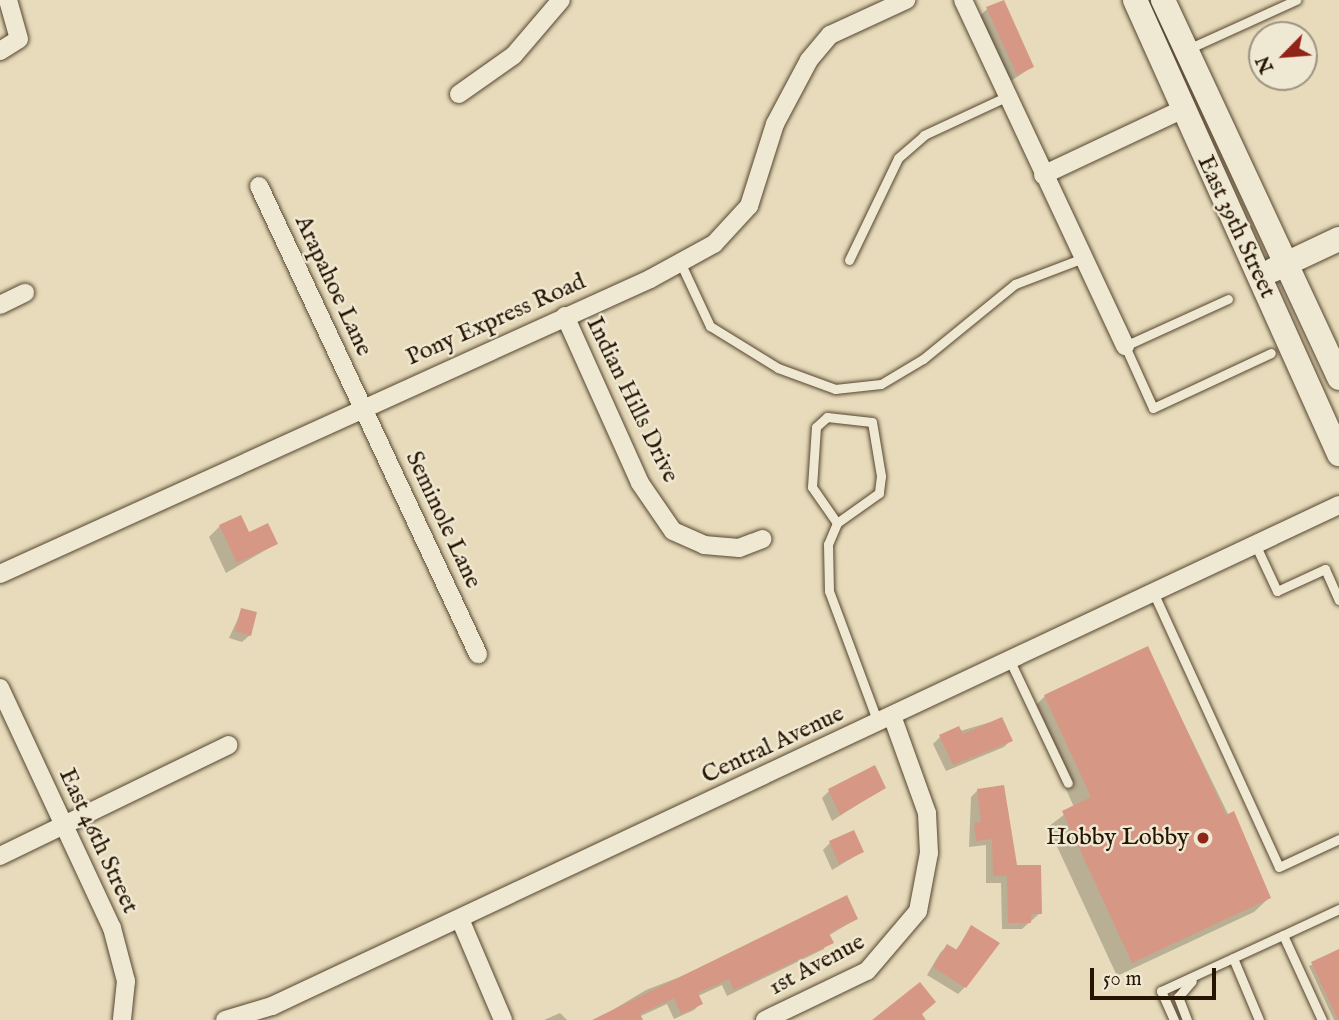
<!DOCTYPE html>
<style>
body{margin:0}
#map{position:relative;width:1339px;height:1020px;overflow:hidden;background:#e7dbbb;font-family:"IM FELL English",serif}
div>[style]{position:absolute}
[style*='--x']{left:calc(var(--x)*1px);top:calc(var(--y)*1px);width:calc(var(--w)*1px);rotate:calc(var(--a)*1deg)}
.shadow>*{inset:0;background:#0003}
.building>*{inset:0;background:#d69885}
.roads{filter:drop-shadow(0 0 2px #56462f) drop-shadow(0 0 2px #56462f)}
.lane>*{height:9px;margin:-4.5px;padding:0 4.5px;transform-origin:4.5px;border-radius:4.5px;background:#efe8d3}
.street>*{height:18px;margin:-9px;padding:0 9px;transform-origin:9px;border-radius:9px;background:#efe8d3}
.secondary>*{height:24px;margin:-12px;padding:0 12px;transform-origin:12px;border-radius:12px;background:#efe8d3}
.dots>*{width:19px;height:19px;translate:-50% -50%;box-sizing:border-box;border:4px solid #efe8d3;border-radius:50%}
span{translate:-50% -50%;white-space:nowrap;text-align:center;line-height:1.15;-webkit-text-stroke:5px #efe8d3;paint-order:stroke}
.street-label{font-size:24px;color:#251400}
.poi-label{font-size:24px;color:#251400}
.right{translate:-100% -50%;text-align:right}
.north{position:absolute;left:1248px;top:21px;width:70px;height:70px;box-sizing:border-box;background:#efe8d3;border:2px solid #9e937f;border-radius:50%;rotate:245deg;font-size:19px;font-weight:700;line-height:28px;text-align:center;color:#251400}
.north::after{content:'';display:block;margin:auto;width:24px;height:32px;background:#8f2418;clip-path:polygon(50% 0,100% 100%,50% 72%,0 100%)}
.scale{position:absolute;left:1090px;top:968px;width:126px;height:32px;box-sizing:border-box;border:4px solid #251400;border-top:0;padding-left:9px;font-size:21px;line-height:24px;white-space:nowrap;color:#251400;-webkit-text-stroke:5px #efe8d3;paint-order:stroke}
</style>
<div id="map">
<div class="shadow">
<div style="clip-path:polygon(987px 9px,1032px 67px,1005px 85px,976px 20px)"></div>
<div style="clip-path:polygon(220px 526px,276px 544px,226px 573px,209px 537px)"></div>
<div style="clip-path:polygon(242px 610px,250px 635px,242px 642px,229px 638px)"></div>
<div style="clip-path:polygon(1147px 648px,1269px 898px,1254px 912px,1117px 976px,1048px 827px,1074px 807px,1030px 711px,1045px 696px)"></div>
<div style="clip-path:polygon(1001px 719px,1011px 740px,1004px 747px,946px 771px,933px 744px,940px 737px)"></div>
<div style="clip-path:polygon(883px 788px,832px 821px,822px 798px,829px 791px)"></div>
<div style="clip-path:polygon(978px 790px,1040px 913px,1022px 929px,1002px 929px,1001px 883px,986px 883px,986px 845px,969px 847px,971px 797px)"></div>
<div style="clip-path:polygon(830px 843px,862px 852px,832px 870px,823px 850px)"></div>
<div style="clip-path:polygon(856px 919px,828px 936px,824px 949px,727px 996px,722px 985px,698px 996px,701px 1003px,694px 1010px,674px 1019px,667px 1004px,632px 1020px,596px 1020px,646px 990px,755px 948px)"></div>
<div style="clip-path:polygon(972px 928px,965px 987px,958px 994px,927px 975px,940px 953px,947px 946px,955px 951px)"></div>
<div style="clip-path:polygon(1339px 952px,1339px 1020px,1334px 1020px,1309px 966px)"></div>
<div style="clip-path:polygon(560px 1013px,567px 1020px,544px 1020px)"></div>
</div>
<div class="building">
<div style="clip-path:polygon(1004px 0,1034px 67px,1017px 75px,986px 7px)"></div>
<div style="clip-path:polygon(241px 515px,249px 532px,268px 523px,278px 544px,237px 563px,219px 525px)"></div>
<div style="clip-path:polygon(241px 608px,257px 612px,251px 636px,235px 631px)"></div>
<div style="clip-path:polygon(1148px 646px,1226px 815px,1234px 811px,1271px 898px,1132px 963px,1062px 811px,1091px 797px,1044px 695px)"></div>
<div style="clip-path:polygon(1002px 717px,1013px 741px,953px 765px,939px 735px,959px 726px,963px 734px)"></div>
<div style="clip-path:polygon(875px 765px,886px 788px,840px 815px,828px 789px)"></div>
<div style="clip-path:polygon(1004px 785px,1017px 865px,1041px 865px,1042px 914px,1031px 914px,1031px 923px,1008px 923px,1007px 876px,993px 876px,992px 839px,976px 841px,974px 823px,981px 822px,977px 789px)"></div>
<div style="clip-path:polygon(854px 830px,864px 852px,839px 864px,829px 841px)"></div>
<div style="clip-path:polygon(847px 895px,858px 919px,829px 933px,834px 943px,734px 990px,729px 979px,698px 993px,703px 1004px,681px 1014px,674px 998px,640px 1014px,643px 1020px,592px 1020px)"></div>
<div style="clip-path:polygon(971px 925px,1000px 943px,966px 988px,933px 967px,947px 944px,957px 950px)"></div>
<div style="clip-path:polygon(1339px 949px,1339px 1020px,1338px 1020px,1311px 962px)"></div>
<div style="clip-path:polygon(920px 982px,936px 1002px,922px 1014px,926px 1020px,872px 1020px)"></div>
</div>
<div class="roads">
<div class="lane">
<div style="--x:1188;--y:49;--w:119;--a:-24.4"></div>
<div style="--x:849;--y:260;--w:113;--a:-64.3"></div>
<div style="--x:898;--y:158;--w:35;--a:-41"></div>
<div style="--x:924;--y:135;--w:93;--a:-24.9"></div>
<div style="--x:680;--y:262;--w:71;--a:64.9"></div>
<div style="--x:710;--y:326;--w:80;--a:31.7"></div>
<div style="--x:778;--y:368;--w:61;--a:20.2"></div>
<div style="--x:835;--y:389;--w:46;--a:-6.2"></div>
<div style="--x:881;--y:384;--w:49;--a:-30.8"></div>
<div style="--x:923;--y:359;--w:119;--a:-39.2"></div>
<div style="--x:1015;--y:284;--w:73;--a:-20.9"></div>
<div style="--x:1228;--y:299;--w:113;--a:155.5"></div>
<div style="--x:1125;--y:346;--w:68;--a:65.7"></div>
<div style="--x:1153;--y:408;--w:130;--a:-25"></div>
<div style="--x:827;--y:417;--w:45;--a:6.3"></div>
<div style="--x:872;--y:422;--w:55;--a:80.5"></div>
<div style="--x:881;--y:476;--w:17;--a:97"></div>
<div style="--x:879;--y:493;--w:52;--a:144.5"></div>
<div style="--x:837;--y:523;--w:44;--a:-124.8"></div>
<div style="--x:812;--y:487;--w:60;--a:-86.2"></div>
<div style="--x:816;--y:427;--w:15;--a:-42"></div>
<div style="--x:837;--y:523;--w:23;--a:113"></div>
<div style="--x:828;--y:544;--w:47;--a:88.8"></div>
<div style="--x:829;--y:591;--w:141;--a:69.6"></div>
<div style="--x:1255;--y:544;--w:52;--a:64.9"></div>
<div style="--x:1277;--y:591;--w:53;--a:-24.6"></div>
<div style="--x:1325;--y:569;--w:34;--a:66"></div>
<div style="--x:1153;--y:592;--w:302;--a:65.4"></div>
<div style="--x:1279;--y:867;--w:66;--a:-25"></div>
<div style="--x:1009;--y:659;--w:137;--a:64.6"></div>
<div style="--x:1283;--y:935;--w:62;--a:-24.9"></div>
<div style="--x:1233;--y:958;--w:67;--a:67.2"></div>
<div style="--x:1174;--y:1020;--w:32;--a:-114"></div>
<div style="--x:1161;--y:991;--w:134;--a:-24.7"></div>
<div style="--x:1283;--y:935;--w:94;--a:65.4"></div>
<div style="--x:1187;--y:1020;--w:25;--a:-111"></div>
<div style="--x:1178;--y:997;--w:21;--a:-49"></div>
</div>
<div class="street">
<div style="--x:963;--y:0;--w:382;--a:64.9"></div>
<div style="--x:0;--y:51;--w:22;--a:-32"></div>
<div style="--x:19;--y:39;--w:41;--a:-105.8"></div>
<div style="--x:459;--y:94;--w:67;--a:-35.3"></div>
<div style="--x:514;--y:55;--w:72;--a:-49.5"></div>
<div style="--x:1043;--y:175;--w:155;--a:-25.2"></div>
<div style="--x:259;--y:186;--w:517;--a:64.92"></div>
<div style="--x:0;--y:305;--w:28;--a:-26"></div>
<div style="--x:565;--y:316;--w:183;--a:65.8"></div>
<div style="--x:640;--y:483;--w:58;--a:55.5"></div>
<div style="--x:673;--y:531;--w:34;--a:24"></div>
<div style="--x:704;--y:545;--w:35;--a:5"></div>
<div style="--x:739;--y:548;--w:25;--a:-21"></div>
<div style="--x:0;--y:574;--w:714;--a:-24.41"></div>
<div style="--x:650;--y:279;--w:73;--a:-28.7"></div>
<div style="--x:714;--y:244;--w:52;--a:-47.4"></div>
<div style="--x:749;--y:206;--w:86;--a:-72.4"></div>
<div style="--x:775;--y:124;--w:72;--a:-62"></div>
<div style="--x:809;--y:60;--w:33;--a:-50"></div>
<div style="--x:830;--y:35;--w:84;--a:-24.7"></div>
<div style="--x:0;--y:688;--w:265;--a:65"></div>
<div style="--x:112;--y:928;--w:55;--a:75.2"></div>
<div style="--x:126;--y:981;--w:39;--a:96"></div>
<div style="--x:0;--y:856;--w:254;--a:-25.9"></div>
<div style="--x:460;--y:919;--w:110;--a:66.9"></div>
<div style="--x:225;--y:1020;--w:49;--a:-16.6"></div>
<div style="--x:272;--y:1006;--w:1179;--a:-25.15"></div>
<div style="--x:765;--y:1020;--w:113;--a:-25.7"></div>
<div style="--x:867;--y:971;--w:79;--a:-49.6"></div>
<div style="--x:918;--y:911;--w:59;--a:-79.3"></div>
<div style="--x:929;--y:853;--w:40;--a:-92.9"></div>
<div style="--x:927;--y:813;--w:103;--a:-109.8"></div>
</div>
<div class="secondary">
<div style="--x:1135;--y:0;--w:498;--a:65.8"></div>
<div style="--x:1163;--y:0;--w:417;--a:65"></div>
<div style="--x:1273;--y:270;--w:73;--a:-25.2"></div>
</div>
</div>
<div class="dots">
<div style="left:1203px;top:838px;background:#8f2418"></div>
</div>
<div class="street-label">
<span style="left:1236px;top:227px;rotate:65deg">East 39th Street</span>
<span style="left:333px;top:286px;rotate:65deg">Arapahoe Lane</span>
<span style="left:496px;top:320px;rotate:-24deg">Pony Express Road</span>
<span style="left:632px;top:400px;rotate:64deg">Indian Hills Drive</span>
<span style="left:443px;top:520px;rotate:65deg">Seminole Lane</span>
<span style="left:773px;top:745px;rotate:-25deg">Central Avenue</span>
<span style="left:98px;top:841px;rotate:65deg">East 46th Street</span>
<span style="left:817px;top:965px;rotate:-28deg">1st Avenue</span>
</div>
<div class="poi-label">
<span class="right" style="left:1189px;top:838px">Hobby Lobby</span>
</div>
<div class="north">N</div>
<div class="scale">50 m</div>
</div>
